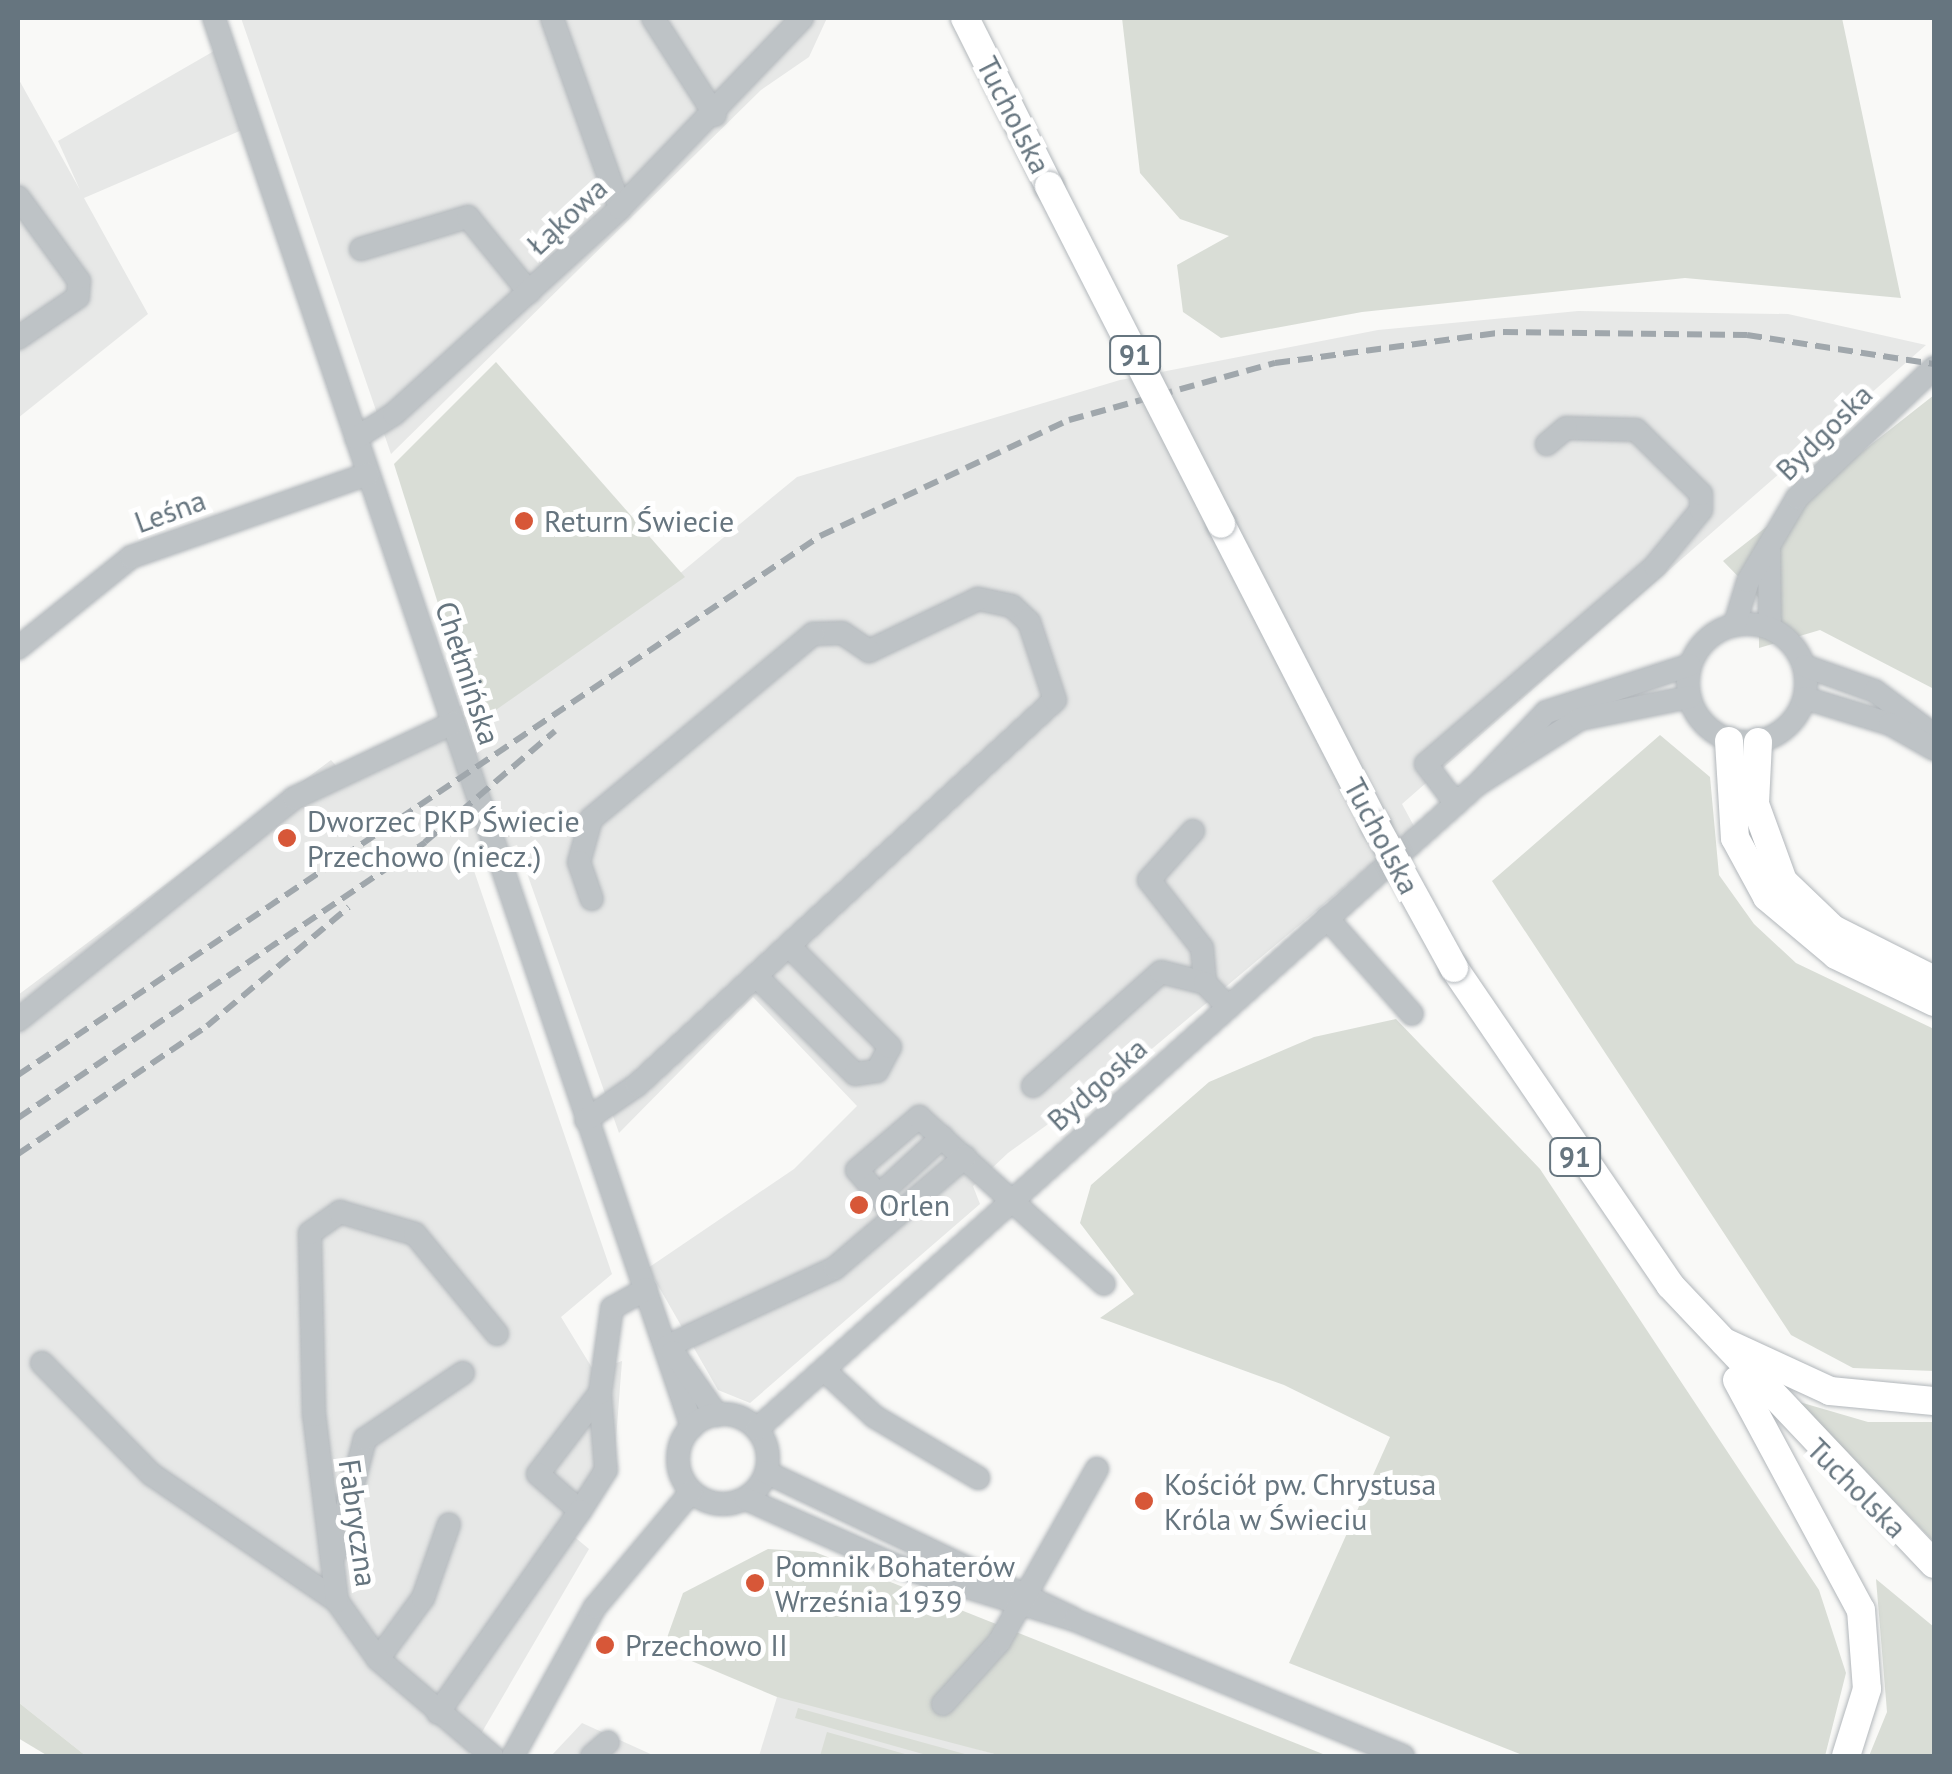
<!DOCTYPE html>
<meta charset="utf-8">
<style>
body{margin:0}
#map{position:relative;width:1952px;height:1774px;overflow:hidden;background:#f9f9f7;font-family:"PT Sans",sans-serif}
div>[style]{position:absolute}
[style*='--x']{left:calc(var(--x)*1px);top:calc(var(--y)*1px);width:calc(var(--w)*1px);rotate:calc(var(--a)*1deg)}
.built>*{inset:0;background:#e7e8e7}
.green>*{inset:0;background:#d9ddd6}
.roads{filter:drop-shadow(0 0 2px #b2b7bb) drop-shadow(0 0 2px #b2b7bb)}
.minor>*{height:22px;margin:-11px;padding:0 11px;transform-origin:11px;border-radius:11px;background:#bec3c6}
.minor>.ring{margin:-11px;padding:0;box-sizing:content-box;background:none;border:22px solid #bec3c6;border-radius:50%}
.major>*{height:28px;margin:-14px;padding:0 14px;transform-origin:14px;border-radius:14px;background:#fff}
.rail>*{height:6px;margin-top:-3px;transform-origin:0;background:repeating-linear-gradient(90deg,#a0a7ac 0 15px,transparent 0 23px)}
.bridges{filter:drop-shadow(0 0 2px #b2b7bb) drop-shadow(0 0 2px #b2b7bb)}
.major-bridge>*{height:28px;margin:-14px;padding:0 14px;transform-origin:14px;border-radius:14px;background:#fff}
.dots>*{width:28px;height:28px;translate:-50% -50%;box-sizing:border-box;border:5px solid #fff;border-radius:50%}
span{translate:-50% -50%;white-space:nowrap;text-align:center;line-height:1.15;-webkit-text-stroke:10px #fff;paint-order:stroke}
.shield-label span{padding:2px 8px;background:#fff;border:2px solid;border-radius:8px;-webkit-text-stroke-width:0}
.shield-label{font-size:28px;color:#66757f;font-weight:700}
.street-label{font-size:30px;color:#66757f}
.poi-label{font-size:30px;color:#66757f}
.left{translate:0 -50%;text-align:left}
.frame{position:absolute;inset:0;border:20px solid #66757f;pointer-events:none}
</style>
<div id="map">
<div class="built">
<div style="clip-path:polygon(241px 18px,827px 18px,809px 57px,761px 90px,391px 454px)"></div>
<div style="clip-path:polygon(214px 51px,242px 130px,84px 198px,148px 314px,18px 418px,18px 78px,80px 190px,58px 141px)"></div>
<div style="clip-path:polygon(1578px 311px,1788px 314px,1926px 345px,1402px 804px,1415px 828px,1147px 1053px,1008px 1153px,973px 1186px,980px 1204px,750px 1403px,718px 1390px,648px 1268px,794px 1169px,857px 1106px,753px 997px,619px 1133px,517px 845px,470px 859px,612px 1274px,561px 1317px,594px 1371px,622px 1361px,614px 1465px,571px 1534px,589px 1549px,468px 1756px,86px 1756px,18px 1702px,18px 995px,331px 760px,340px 770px,627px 617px,797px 477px,1120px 380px,1378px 330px)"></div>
<div style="clip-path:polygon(777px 1697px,799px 1699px,1002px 1756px,759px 1756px)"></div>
<div style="clip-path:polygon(582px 1723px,655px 1756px,551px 1756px)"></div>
</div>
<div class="green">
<div style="clip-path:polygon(1122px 18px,1842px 18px,1901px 298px,1685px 278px,1362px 312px,1221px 338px,1183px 312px,1177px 265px,1229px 236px,1180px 219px,1140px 173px)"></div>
<div style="clip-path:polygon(496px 362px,685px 577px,476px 724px,394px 464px)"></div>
<div style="clip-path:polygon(1934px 395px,1934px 689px,1820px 630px,1759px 648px,1759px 598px,1723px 561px)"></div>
<div style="clip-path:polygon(1660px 735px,1710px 777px,1719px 875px,1754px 924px,1796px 963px,1934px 1029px,1934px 1371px,1853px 1368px,1791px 1335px,1492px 881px)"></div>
<div style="clip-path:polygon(1396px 1019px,1540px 1169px,1819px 1590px,1846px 1673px,1825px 1756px,1525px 1756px,1289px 1663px,1390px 1437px,1284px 1385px,1100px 1318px,1134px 1294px,1080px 1223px,1091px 1185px,1209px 1082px,1314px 1037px)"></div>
<div style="clip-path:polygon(1796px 1401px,1868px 1422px,1934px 1422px,1934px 1542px)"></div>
<div style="clip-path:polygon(768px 1549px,815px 1552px,1328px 1756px,1002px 1756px,777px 1697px,663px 1649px,683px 1593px)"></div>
<div style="clip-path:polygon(1876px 1579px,1934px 1627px,1934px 1756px,1869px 1756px,1887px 1712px)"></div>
<div style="clip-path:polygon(18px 1702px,86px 1756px,48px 1756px,18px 1738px)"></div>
<div style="clip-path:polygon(798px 1708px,972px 1756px,930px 1756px,795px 1718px)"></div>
<div style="clip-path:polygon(827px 1732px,912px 1756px,820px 1756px)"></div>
</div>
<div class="roads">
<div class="minor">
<div style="--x:214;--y:18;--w:1488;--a:71.26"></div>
<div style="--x:552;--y:18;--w:202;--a:70.3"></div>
<div style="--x:653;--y:18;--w:115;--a:57.4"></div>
<div style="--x:18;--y:197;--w:104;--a:54"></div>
<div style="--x:79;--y:281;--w:16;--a:94"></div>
<div style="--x:78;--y:297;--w:73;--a:145.7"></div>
<div style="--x:361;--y:249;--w:112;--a:-16.7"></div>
<div style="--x:468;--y:217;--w:97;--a:50.9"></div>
<div style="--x:356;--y:438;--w:45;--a:-32.3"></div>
<div style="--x:394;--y:414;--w:306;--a:-42.3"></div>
<div style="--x:620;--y:208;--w:263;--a:-46.2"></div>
<div style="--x:1769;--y:549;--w:78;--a:89.3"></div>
<div class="ring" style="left:1688px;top:624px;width:96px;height:96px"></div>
<div style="--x:1735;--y:624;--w:45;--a:-73.2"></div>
<div style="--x:1748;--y:581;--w:96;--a:-59.4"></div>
<div style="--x:1797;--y:498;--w:189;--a:-43.5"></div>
<div style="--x:18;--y:648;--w:145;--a:-38.8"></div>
<div style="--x:131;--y:557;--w:251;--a:-19.3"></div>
<div style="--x:1805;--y:666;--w:74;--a:19.7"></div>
<div style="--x:1875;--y:691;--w:74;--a:36.7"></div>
<div style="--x:1805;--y:698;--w:89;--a:17"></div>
<div style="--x:1890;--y:724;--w:51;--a:29.6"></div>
<div style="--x:1478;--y:784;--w:99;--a:-46.6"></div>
<div style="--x:1546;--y:712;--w:151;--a:-18.1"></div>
<div style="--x:1456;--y:804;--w:50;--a:-126.9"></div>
<div style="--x:1426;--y:764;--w:303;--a:-40.8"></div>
<div style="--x:1655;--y:566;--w:72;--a:-50.6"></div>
<div style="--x:1701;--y:510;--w:16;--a:-90"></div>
<div style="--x:1701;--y:494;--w:91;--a:-135.4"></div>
<div style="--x:1636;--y:430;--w:70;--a:-178.4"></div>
<div style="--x:1566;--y:428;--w:25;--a:140"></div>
<div style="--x:1193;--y:831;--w:66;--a:131.9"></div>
<div style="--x:1149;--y:880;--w:86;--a:52.1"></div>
<div style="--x:1202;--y:948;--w:35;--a:85"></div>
<div style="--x:1327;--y:918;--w:128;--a:48.5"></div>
<div style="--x:756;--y:976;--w:139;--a:44.7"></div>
<div style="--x:855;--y:1074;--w:22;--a:-8"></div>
<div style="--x:877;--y:1071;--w:27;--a:-62"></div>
<div style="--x:890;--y:1047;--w:143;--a:-135"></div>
<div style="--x:18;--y:1020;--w:354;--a:-38.8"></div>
<div style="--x:294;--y:798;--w:176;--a:-25.3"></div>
<div style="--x:1033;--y:1086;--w:171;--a:-41.7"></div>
<div style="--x:1161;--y:972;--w:45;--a:14"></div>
<div style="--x:1205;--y:983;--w:33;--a:46"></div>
<div style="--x:586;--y:1120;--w:62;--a:-34.5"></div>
<div style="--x:637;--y:1085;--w:568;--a:-42.65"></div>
<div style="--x:1055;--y:700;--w:82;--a:-108.4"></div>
<div style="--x:1029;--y:622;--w:23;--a:-137"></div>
<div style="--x:1012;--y:606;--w:35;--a:-168"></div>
<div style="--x:978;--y:599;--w:121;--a:154.5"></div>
<div style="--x:869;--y:651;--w:32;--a:-146"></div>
<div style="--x:842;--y:633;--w:29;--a:178"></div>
<div style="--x:813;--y:634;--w:289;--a:140.2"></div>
<div style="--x:591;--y:819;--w:45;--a:105.6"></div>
<div style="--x:579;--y:862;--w:39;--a:71"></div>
<div style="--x:879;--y:1195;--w:86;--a:-42.6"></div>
<div style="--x:896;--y:1216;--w:60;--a:-130.3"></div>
<div style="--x:857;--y:1170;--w:82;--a:-40.5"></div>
<div style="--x:919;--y:1117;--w:249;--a:42.1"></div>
<div style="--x:668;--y:1346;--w:184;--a:-25"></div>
<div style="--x:835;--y:1268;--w:171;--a:-40.5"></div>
<div style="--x:673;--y:1352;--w:77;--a:55.1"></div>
<div style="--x:42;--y:1363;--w:156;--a:45.5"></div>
<div style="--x:151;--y:1474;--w:225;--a:34.3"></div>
<div style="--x:824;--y:1370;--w:69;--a:42.7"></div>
<div style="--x:875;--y:1417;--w:120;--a:30.6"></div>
<div style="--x:600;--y:1393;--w:102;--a:127.4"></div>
<div style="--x:538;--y:1474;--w:56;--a:41.4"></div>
<div style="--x:580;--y:1511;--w:49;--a:-57.6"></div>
<div style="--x:606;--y:1470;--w:77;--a:-94.5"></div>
<div style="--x:600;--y:1393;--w:86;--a:-82"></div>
<div style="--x:612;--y:1308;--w:39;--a:-29"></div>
<div class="ring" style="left:678px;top:1414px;width:68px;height:68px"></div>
<div style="--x:757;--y:1429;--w:967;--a:-41.82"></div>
<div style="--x:1478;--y:784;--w:121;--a:-32.5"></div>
<div style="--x:1580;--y:719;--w:112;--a:-11.3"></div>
<div style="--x:766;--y:1472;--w:339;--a:25.5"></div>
<div style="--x:746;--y:1499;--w:162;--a:24"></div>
<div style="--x:894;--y:1565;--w:189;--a:16.9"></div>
<div style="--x:1075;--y:1620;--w:355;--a:22.5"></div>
<div style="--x:335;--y:1553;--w:118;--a:-75.3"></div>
<div style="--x:365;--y:1439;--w:118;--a:-34"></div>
<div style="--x:378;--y:1659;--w:76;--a:-53.6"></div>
<div style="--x:423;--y:1598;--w:78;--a:-70.6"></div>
<div style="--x:943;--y:1704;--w:84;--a:-47.9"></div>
<div style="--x:999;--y:1642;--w:199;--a:-60.5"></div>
<div style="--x:438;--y:1713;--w:247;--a:-54.9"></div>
<div style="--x:492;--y:1756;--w:150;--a:-139.6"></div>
<div style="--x:378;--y:1659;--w:71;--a:-125.3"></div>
<div style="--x:337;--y:1601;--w:187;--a:-97"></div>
<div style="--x:314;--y:1415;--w:182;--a:-91.3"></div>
<div style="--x:310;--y:1233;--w:37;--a:-35"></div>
<div style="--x:340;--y:1212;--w:78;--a:16.3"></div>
<div style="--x:415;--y:1234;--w:129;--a:50.6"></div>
<div style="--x:513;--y:1756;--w:170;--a:-61.2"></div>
<div style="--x:595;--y:1607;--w:150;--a:-50.1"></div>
<div style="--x:592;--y:1756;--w:21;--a:-41"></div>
</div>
<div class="major">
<div style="--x:965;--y:18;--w:188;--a:63.4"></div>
<div style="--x:1221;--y:524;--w:339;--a:62.8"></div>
<div style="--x:1729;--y:741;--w:97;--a:86.5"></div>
<div style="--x:1735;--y:838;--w:67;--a:61.5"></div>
<div style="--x:1767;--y:897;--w:90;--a:40"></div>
<div style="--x:1836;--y:955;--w:109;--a:25.6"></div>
<div style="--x:1758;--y:742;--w:62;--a:92.8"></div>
<div style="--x:1755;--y:804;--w:82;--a:70"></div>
<div style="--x:1783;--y:881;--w:69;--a:43.8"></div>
<div style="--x:1833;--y:929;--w:113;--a:26.8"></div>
<div style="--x:1454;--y:968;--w:384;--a:55.7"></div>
<div style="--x:1670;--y:1285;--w:384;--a:46.6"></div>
<div style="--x:1724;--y:1342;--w:117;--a:24.8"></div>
<div style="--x:1830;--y:1391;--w:104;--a:5.5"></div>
<div style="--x:1737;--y:1380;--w:261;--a:61.7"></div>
<div style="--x:1861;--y:1610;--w:79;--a:85.7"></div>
<div style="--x:1867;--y:1689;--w:70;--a:107.4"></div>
</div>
</div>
<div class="rail">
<div style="--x:18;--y:1075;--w:966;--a:-33.9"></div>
<div style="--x:820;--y:536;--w:275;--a:-25"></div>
<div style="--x:1069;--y:420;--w:214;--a:-15.5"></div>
<div style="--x:1275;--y:363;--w:230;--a:-7.7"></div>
<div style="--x:1503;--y:332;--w:244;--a:0.7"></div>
<div style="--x:1747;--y:335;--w:189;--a:8.8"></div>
<div style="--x:18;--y:1118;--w:492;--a:-34.1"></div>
<div style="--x:425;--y:842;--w:171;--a:-40.5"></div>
<div style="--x:18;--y:1154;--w:228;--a:-34.1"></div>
<div style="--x:207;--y:1026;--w:185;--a:-40"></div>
</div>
<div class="bridges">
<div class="major-bridge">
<div style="--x:1049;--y:186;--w:379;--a:63"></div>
<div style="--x:1376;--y:826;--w:162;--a:61.2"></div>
</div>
</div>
<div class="dots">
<div style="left:524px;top:521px;background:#d75738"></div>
<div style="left:287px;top:838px;background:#d75738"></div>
<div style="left:859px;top:1205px;background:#d75738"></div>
<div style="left:1144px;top:1501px;background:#d75738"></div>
<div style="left:755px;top:1583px;background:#d75738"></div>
<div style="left:605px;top:1645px;background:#d75738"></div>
</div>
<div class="shield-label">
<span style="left:1135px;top:355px">91</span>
<span style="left:1575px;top:1157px">91</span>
</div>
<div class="street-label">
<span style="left:1014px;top:115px;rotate:63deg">Tucholska</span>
<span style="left:567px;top:216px;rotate:-43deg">Łąkowa</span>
<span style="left:1824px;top:432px;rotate:-45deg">Bydgoska</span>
<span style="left:170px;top:511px;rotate:-20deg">Leśna</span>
<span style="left:468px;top:673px;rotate:72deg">Chełmińska</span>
<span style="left:1382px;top:836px;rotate:62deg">Tucholska</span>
<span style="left:1097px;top:1084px;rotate:-42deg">Bydgoska</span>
<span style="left:1857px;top:1488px;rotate:45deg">Tucholska</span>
<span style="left:358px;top:1523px;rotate:82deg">Fabryczna</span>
</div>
<div class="poi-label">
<span class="left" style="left:544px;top:521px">Return Świecie</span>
<span class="left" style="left:307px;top:838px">Dworzec PKP Świecie<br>Przechowo (niecz.)</span>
<span class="left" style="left:879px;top:1205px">Orlen</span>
<span class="left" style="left:1164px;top:1501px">Kościół pw. Chrystusa<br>Króla w Świeciu</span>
<span class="left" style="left:775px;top:1583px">Pomnik Bohaterów<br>Września 1939</span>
<span class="left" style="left:625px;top:1645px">Przechowo II</span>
</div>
<div class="frame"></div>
</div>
